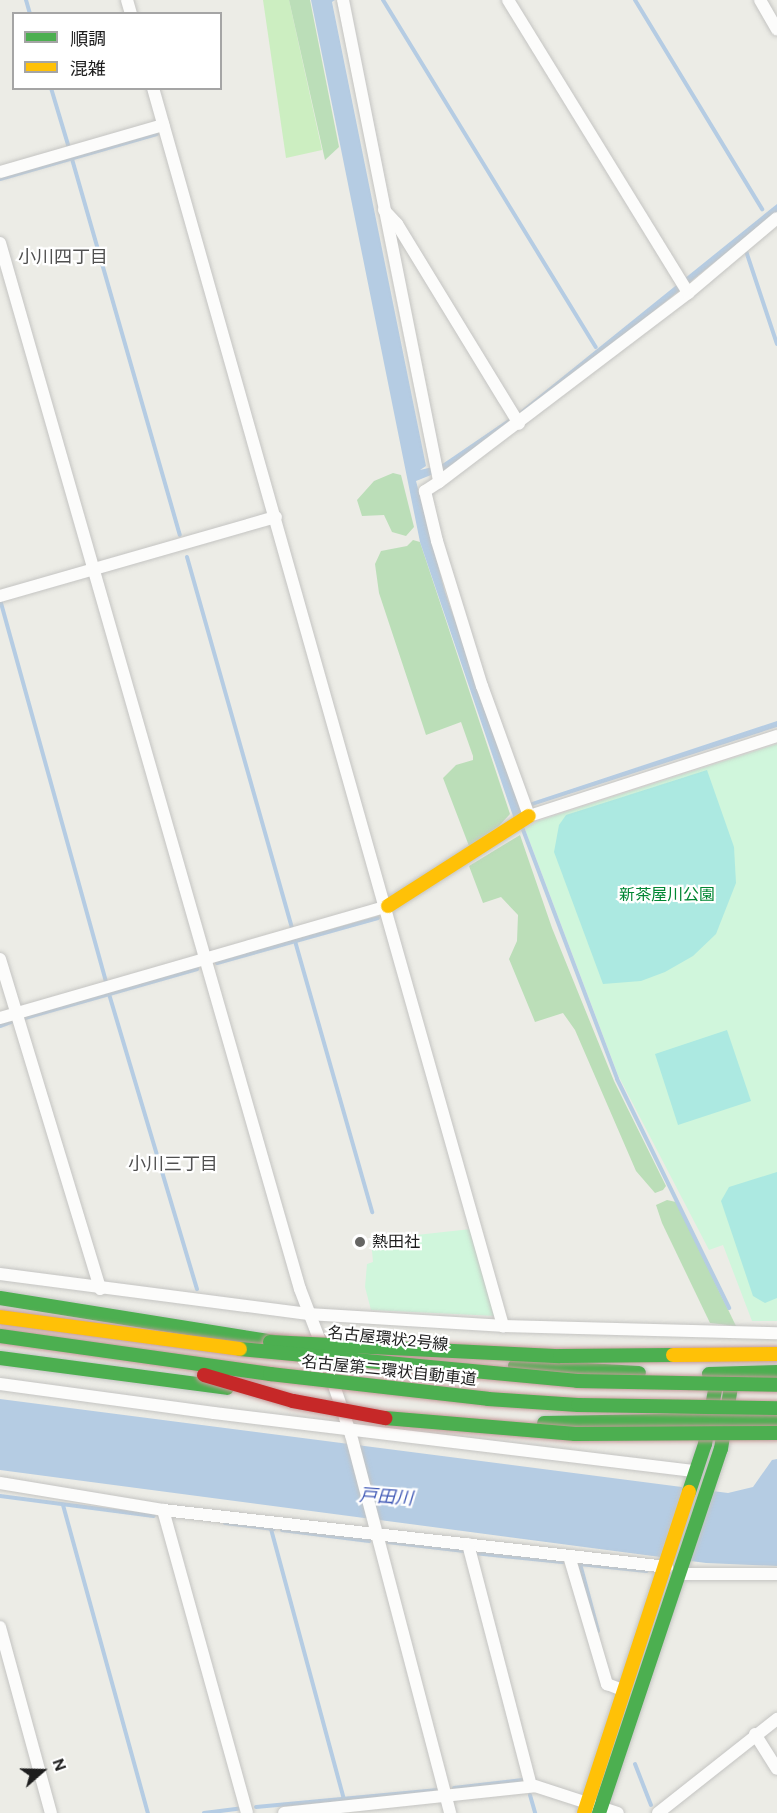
<!DOCTYPE html>
<meta charset="utf-8">
<style>
body{margin:0}
#map{position:relative;width:777px;height:1813px;overflow:hidden;background:#ecece6;font-family:"DM Sans","Noto Sans JP",sans-serif}
div>[style]{position:absolute}
[style*='--x']{left:calc(var(--x)*1px);top:calc(var(--y)*1px);width:calc(var(--w)*1px);rotate:calc(var(--a)*1deg)}
.grass>*{inset:0;background:#cceec1}
.forest>*{inset:0;background:#bbdeb8}
.park>*{inset:0;background:#d0f6dc}
.pitch>*{inset:0;background:#ace9e1}
.water>*{inset:0;background:#b5cce3}
.stream>*{height:4px;margin:-2px;padding:0 2px;transform-origin:2px;border-radius:2px;background:#b5cce3}
.roads{filter:drop-shadow(0 0 2px #c4c4c2) drop-shadow(0 0 2px #c4c4c2)}
.street>*{height:12px;margin:-6px;padding:0 6px;transform-origin:6px;border-radius:6px;background:#fcfcfb}
.fast>*{height:14px;margin:-7px;padding:0 7px;transform-origin:7px;border-radius:7px;background:#4caf50}
.slow>*{height:14px;margin:-7px;padding:0 7px;transform-origin:7px;border-radius:7px;background:#ffc107}
.bridges{filter:drop-shadow(0 0 2px #c49b9a) drop-shadow(0 0 2px #c49b9a)}
.fast-bridge>*{height:14px;margin:-7px;padding:0 7px;transform-origin:7px;border-radius:7px;background:#4caf50}
.slow-bridge>*{height:14px;margin:-7px;padding:0 7px;transform-origin:7px;border-radius:7px;background:#ffc107}
.jam-bridge>*{height:14px;margin:-7px;padding:0 7px;transform-origin:7px;border-radius:7px;background:#c62828}
.dots>*{width:16px;height:16px;translate:-50% -50%;box-sizing:border-box;border:3px solid #fff;border-radius:50%}
span{translate:-50% -50%;white-space:nowrap;text-align:center;line-height:1.15;-webkit-text-stroke:4.5px #fff;paint-order:stroke}
.park-label{font-size:16px;color:#018633}
.poi-label{font-size:16px;color:#1d1d1d}
.left{translate:0 -50%;text-align:left}
.street-label{font-size:16px;color:#1d1d1d}
.neighbourhood-label{font-size:18px;color:#505050}
.water-label{font-size:18px;color:#4059b6;font-style:italic}
.legend{position:absolute;left:12px;top:12px;width:210px;height:78px;box-sizing:border-box;background:#fff;border:2px solid #a5a5a5;margin:0;padding:8px 10px;list-style:none;font-size:18px;color:#1d1d1d}
.legend li{display:flex;align-items:center;gap:12px;height:30px}
.legend b{width:30px;border:2px solid #a5a5a5}
.north{position:absolute;left:12px;top:1741px;width:60px;height:60px;-webkit-text-stroke:4px #fff;paint-order:stroke;rotate:70deg;font-size:16px;font-weight:700;line-height:24px;text-align:center;color:#1d1d1d}
.north::after{content:'';display:block;margin:auto;width:21px;height:27px;background:#1d1d1d;clip-path:polygon(50% 0,100% 100%,50% 72%,0 100%)}
</style>
<div id="map">
<div class="grass">
<div style="clip-path:polygon(263px 0,289px 0,322px 150px,286px 158px)"></div>
</div>
<div class="forest">
<div style="clip-path:polygon(289px 0,310px 0,339px 147px,325px 160px)"></div>
<div style="clip-path:polygon(393px 473px,401px 475px,414px 527px,406px 536px,392px 532px,384px 515px,362px 516px,357px 500px,374px 481px)"></div>
<div style="clip-path:polygon(413px 540px,420px 542px,510px 814px,499px 826px,469px 846px,443px 778px,456px 765px,473px 760px,473px 756px,461px 722px,426px 735px,379px 593px,375px 564px,381px 551px,407px 546px)"></div>
<div style="clip-path:polygon(520px 835px,552px 928px,614px 1081px,666px 1186px,663px 1190px,655px 1193px,636px 1171px,575px 1030px,563px 1013px,535px 1022px,509px 959px,517px 941px,518px 915px,501px 897px,483px 903px,469px 866px)"></div>
<div style="clip-path:polygon(667px 1200px,676px 1202px,736px 1326px,710px 1323px,662px 1223px,656px 1205px)"></div>
</div>
<div class="park">
<div style="clip-path:polygon(777px 744px,777px 1321px,752px 1321px,723px 1245px,709px 1250px,618px 1075px,525px 829px,538px 821px)"></div>
<div style="clip-path:polygon(471px 1229px,496px 1316px,371px 1310px,365px 1287px,367px 1264px,373px 1262px,371px 1240px)"></div>
</div>
<div class="pitch">
<div style="clip-path:polygon(707px 770px,734px 847px,736px 883px,716px 934px,693px 956px,665px 972px,641px 981px,603px 984px,554px 852px,559px 825px,566px 815px)"></div>
<div style="clip-path:polygon(727px 1030px,751px 1101px,678px 1125px,655px 1054px)"></div>
<div style="clip-path:polygon(777px 1172px,777px 1298px,765px 1303px,753px 1296px,721px 1201px,729px 1187px)"></div>
</div>
<div class="water">
<div style="clip-path:polygon(311px 0,335px 0,332px 2px,426px 466px,420px 470px,441px 465px,519px 412px,777px 204px,777px 212px,522px 417px,446px 469px,416px 481px,445px 592px,520px 806px,777px 721px,777px 727px,532px 806px,514px 819px,420px 542px)"></div>
<div style="clip-path:polygon(0 1399px,728px 1493px,753px 1487px,772px 1460px,777px 1459px,777px 1566px,706px 1563px,0 1470px)"></div>
</div>
<div class="stream">
<div style="--x:26;--y:0;--w:15;--a:74"></div>
<div style="--x:383;--y:0;--w:407;--a:58.5"></div>
<div style="--x:635;--y:0;--w:245;--a:58.7"></div>
<div style="--x:51;--y:88;--w:63;--a:73.3"></div>
<div style="--x:72;--y:159;--w:391;--a:74"></div>
<div style="--x:0;--y:179;--w:163;--a:-16"></div>
<div style="--x:746;--y:251;--w:98;--a:71.6"></div>
<div style="--x:187;--y:557;--w:386;--a:74.2"></div>
<div style="--x:1;--y:603;--w:393;--a:74.5"></div>
<div style="--x:522;--y:827;--w:269;--a:69.3"></div>
<div style="--x:617;--y:1079;--w:255;--a:63.9"></div>
<div style="--x:295;--y:941;--w:282;--a:74.1"></div>
<div style="--x:217;--y:963;--w:167;--a:-15.6"></div>
<div style="--x:109;--y:994;--w:308;--a:73.4"></div>
<div style="--x:25;--y:1018;--w:179;--a:-15.9"></div>
<div style="--x:0;--y:1026;--w:12;--a:-20"></div>
<div style="--x:0;--y:1496;--w:155;--a:7.4"></div>
<div style="--x:63;--y:1505;--w:320;--a:74.6"></div>
<div style="--x:225;--y:1523;--w:49;--a:7"></div>
<div style="--x:271;--y:1529;--w:280;--a:74.9"></div>
<div style="--x:282;--y:1530;--w:88;--a:7.2"></div>
<div style="--x:388;--y:1542;--w:77;--a:6.8"></div>
<div style="--x:474;--y:1553;--w:89;--a:5.8"></div>
<div style="--x:598;--y:1631;--w:69;--a:-105"></div>
<div style="--x:580;--y:1564;--w:67;--a:6"></div>
<div style="--x:635;--y:1764;--w:44;--a:68.7"></div>
<div style="--x:454;--y:1788;--w:69;--a:-6.6"></div>
<div style="--x:530;--y:1795;--w:19;--a:74"></div>
<div style="--x:256;--y:1807;--w:183;--a:-5.3"></div>
<div style="--x:204;--y:1813;--w:34;--a:-7"></div>
</div>
<div class="roads">
<div class="street">
<div style="--x:127;--y:0;--w:15;--a:74"></div>
<div style="--x:343;--y:0;--w:491;--a:78.7"></div>
<div style="--x:439;--y:482;--w:313;--a:-37.2"></div>
<div style="--x:688;--y:293;--w:116;--a:-40.1"></div>
<div style="--x:508;--y:0;--w:344;--a:58.4"></div>
<div style="--x:760;--y:0;--w:34;--a:60"></div>
<div style="--x:153;--y:88;--w:1287;--a:74.21"></div>
<div style="--x:0;--y:172;--w:170;--a:-16.1"></div>
<div style="--x:384;--y:210;--w:19;--a:47"></div>
<div style="--x:397;--y:224;--w:234;--a:58.6"></div>
<div style="--x:0;--y:243;--w:1088;--a:74"></div>
<div style="--x:300;--y:1289;--w:64;--a:69"></div>
<div style="--x:439;--y:482;--w:17;--a:147"></div>
<div style="--x:425;--y:491;--w:51;--a:76.5"></div>
<div style="--x:437;--y:541;--w:152;--a:72.8"></div>
<div style="--x:482;--y:686;--w:138;--a:70.1"></div>
<div style="--x:529;--y:816;--w:261;--a:-17.9"></div>
<div style="--x:0;--y:596;--w:287;--a:-16"></div>
<div style="--x:0;--y:959;--w:345;--a:73.1"></div>
<div style="--x:0;--y:1018;--w:404;--a:-16.1"></div>
<div style="--x:0;--y:1274;--w:311;--a:7.4"></div>
<div style="--x:308;--y:1314;--w:195;--a:3.5"></div>
<div style="--x:503;--y:1326;--w:274;--a:1.5"></div>
<div style="--x:331;--y:1377;--w:61;--a:71"></div>
<div style="--x:351;--y:1435;--w:391;--a:75.3"></div>
<div style="--x:0;--y:1384;--w:216;--a:7.7"></div>
<div style="--x:214;--y:1413;--w:485;--a:6.9"></div>
<div style="--x:0;--y:1483;--w:165;--a:9.4"></div>
<div style="--x:163;--y:1510;--w:507;--a:6.45"></div>
<div style="--x:163;--y:1510;--w:314;--a:74.5"></div>
<div style="--x:468;--y:1544;--w:250;--a:75.4"></div>
<div style="--x:569;--y:1556;--w:134;--a:73.5"></div>
<div style="--x:607;--y:1684;--w:19;--a:21"></div>
<div style="--x:682;--y:1574;--w:95;--a:0"></div>
<div style="--x:0;--y:1627;--w:193;--a:74.7"></div>
<div style="--x:755;--y:1734;--w:41;--a:57.8"></div>
<div style="--x:284;--y:1813;--w:252;--a:-6.1"></div>
<div style="--x:535;--y:1786;--w:87;--a:18"></div>
<div style="--x:658;--y:1813;--w:152;--a:-38.3"></div>
</div>
<div class="fast">
<div style="--x:0;--y:1298;--w:291;--a:9.1"></div>
<div style="--x:0;--y:1358;--w:229;--a:7.5"></div>
<div style="--x:515;--y:1366;--w:124;--a:3.2"></div>
<div style="--x:709;--y:1374;--w:68;--a:-1.7"></div>
<div style="--x:544;--y:1423;--w:233;--a:-1"></div>
<div style="--x:689;--y:1492;--w:51;--a:-71.6"></div>
<div style="--x:705;--y:1444;--w:71;--a:-79.5"></div>
<div style="--x:599;--y:1813;--w:384;--a:-71.5"></div>
<div style="--x:721;--y:1449;--w:76;--a:-80.9"></div>
</div>
<div class="slow">
<div style="--x:388;--y:906;--w:167;--a:-32.6"></div>
<div style="--x:584;--y:1813;--w:338;--a:-71.9"></div>
</div>
</div>
<div class="bridges">
<div class="fast-bridge">
<div style="--x:0;--y:1336;--w:273;--a:8"></div>
<div style="--x:270;--y:1374;--w:219;--a:6.5"></div>
<div style="--x:488;--y:1399;--w:90;--a:3.8"></div>
<div style="--x:578;--y:1405;--w:199;--a:0.9"></div>
<div style="--x:270;--y:1342;--w:290;--a:2.8"></div>
<div style="--x:560;--y:1356;--w:113;--a:-0.5"></div>
<div style="--x:240;--y:1349;--w:339;--a:5.4"></div>
<div style="--x:577;--y:1381;--w:200;--a:1.1"></div>
<div style="--x:385;--y:1418;--w:191;--a:4.8"></div>
<div style="--x:575;--y:1434;--w:202;--a:-0.3"></div>
</div>
<div class="slow-bridge">
<div style="--x:0;--y:1317;--w:242;--a:7.6"></div>
<div style="--x:673;--y:1355;--w:104;--a:-0.6"></div>
</div>
<div class="jam-bridge">
<div style="--x:204;--y:1375;--w:93;--a:16.3"></div>
<div style="--x:293;--y:1401;--w:94;--a:10.5"></div>
</div>
</div>
<div class="dots">
<div style="left:360px;top:1242px;background:#656563"></div>
</div>
<div class="park-label">
<span style="left:667px;top:895px">新茶屋川公園</span>
</div>
<div class="poi-label">
<span class="left" style="left:372px;top:1242px">熱田社</span>
</div>
<div class="street-label">
<span style="left:388px;top:1339px;rotate:6deg">名古屋環状2号線</span>
<span style="left:389px;top:1371px;rotate:6deg">名古屋第二環状自動車道</span>
</div>
<div class="neighbourhood-label">
<span style="left:63px;top:257px">小川四丁目</span>
<span style="left:173px;top:1164px">小川三丁目</span>
</div>
<div class="water-label">
<span style="left:386px;top:1497px;rotate:4deg">戸田川</span>
</div>
<ul class="legend">
<li><b style="height:8px;background:#4caf50"></b>順調</li>
<li><b style="height:8px;background:#ffc107"></b>混雑</li>
</ul>
<div class="north">N</div>
</div>
